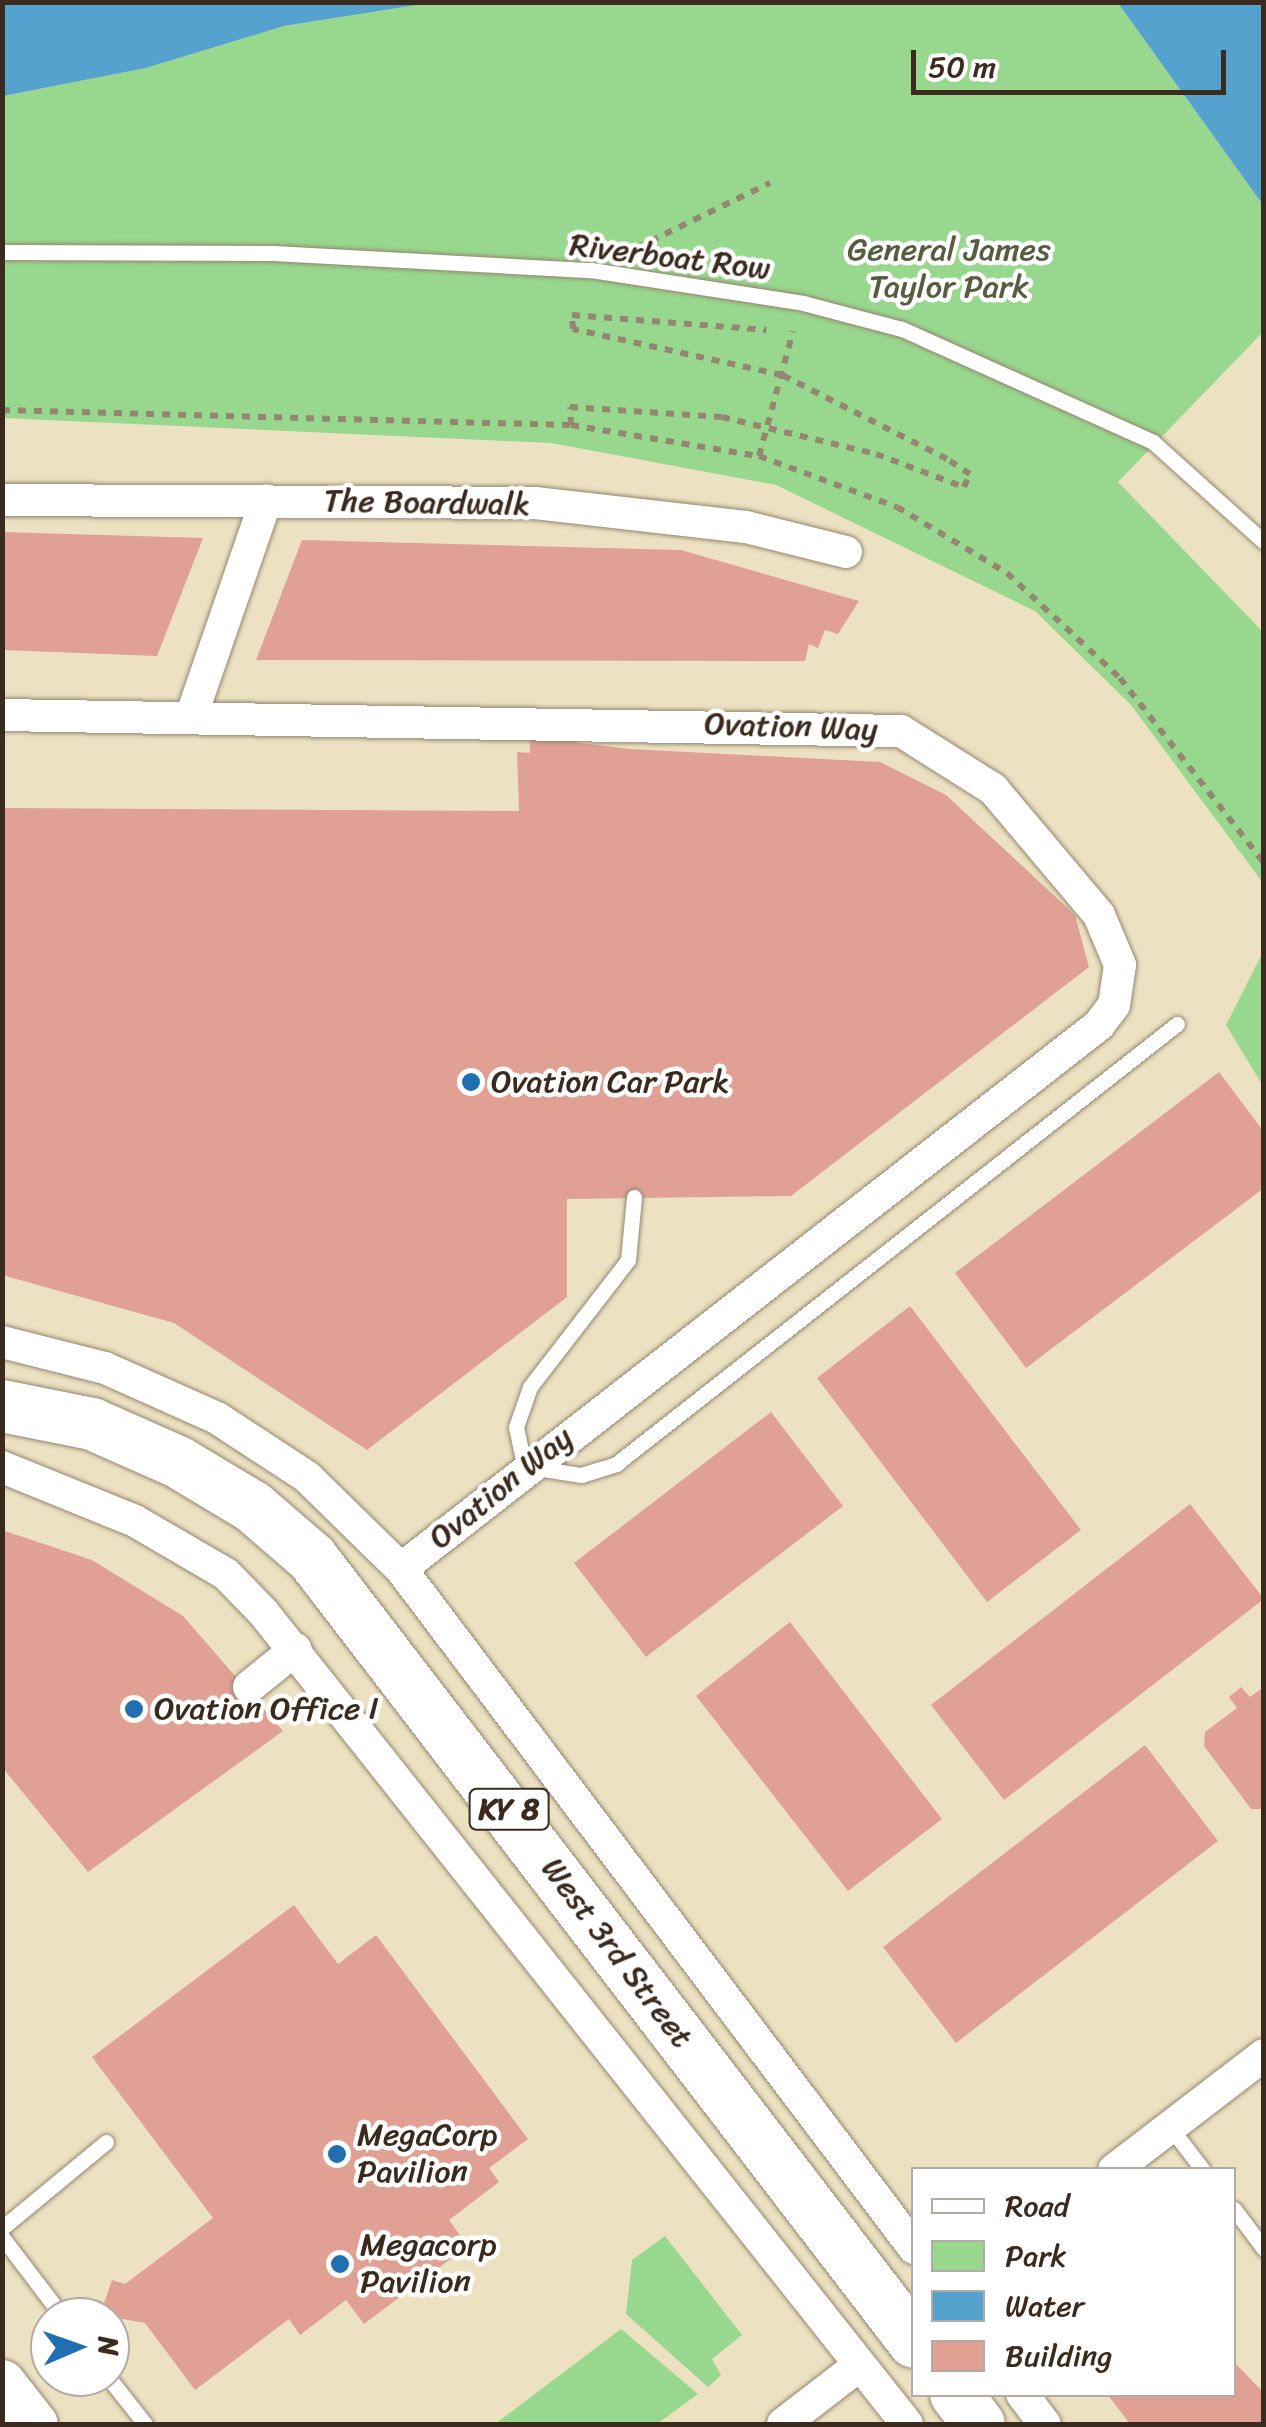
<!DOCTYPE html>
<style>
body{margin:0}
#map{position:relative;width:1266px;height:2427px;overflow:hidden;background:#ece2c2;font-family:Sriracha,sans-serif}
div>[style]{position:absolute}
[style*='--x']{left:calc(var(--x)*1px);top:calc(var(--y)*1px);width:calc(var(--w)*1px);rotate:calc(var(--a)*1deg)}
.green>*{inset:0;background:#98d88e}
.water>*{inset:0;background:#54a2cd}
.building>*{inset:0;background:#e1a094}
.path>*{height:6px;margin-top:-3px;transform-origin:0;background:repeating-linear-gradient(90deg,#948670 0 8px,transparent 0 16px)}
.roads{filter:drop-shadow(0 0 2px #948670) drop-shadow(0 0 2px #948670)}
.lane>*{height:15px;margin:-7.5px;padding:0 7.5px;transform-origin:7.5px;border-radius:7.5px;background:#fff}
.street>*{height:32px;margin:-16px;padding:0 16px;transform-origin:16px;border-radius:16px;background:#fff}
.secondary>*{height:45px;margin:-22.5px;padding:0 22.5px;transform-origin:22.5px;border-radius:22.5px;background:#fff}
.primary>*{height:52px;margin:-26px;padding:0 26px;transform-origin:26px;border-radius:26px;background:#fff}
.dots>*{width:28px;height:28px;translate:-50% -50%;box-sizing:border-box;border:5px solid #fff;border-radius:50%}
span{translate:-50% -50%;white-space:nowrap;text-align:center;line-height:1.15;-webkit-text-stroke:9px #fff;paint-order:stroke}
.shield-label span{padding:2px 8px;background:#fff;border:2px solid;border-radius:8px;-webkit-text-stroke-width:0}
.shield-label{font-size:30px;color:#3b2a1e;font-weight:700}
.park-label{font-size:32px;color:#575e40}
.street-label{font-size:32px;color:#3b2a1e}
.poi-label{font-size:32px;color:#3b2a1e}
.left{translate:0 -50%;text-align:left}
.frame{position:absolute;inset:0;border:5px solid #3b2a1e;pointer-events:none}
.legend{position:absolute;left:911px;top:2167px;width:325px;height:230px;box-sizing:border-box;background:#fff;border:2px solid #b1aaa5;margin:0;padding:12px 18px;list-style:none;font-size:30px;color:#3b2a1e}
.legend li{display:flex;align-items:center;gap:20px;height:50px}
.legend b{width:50px;border:2px solid #b1aaa5}
.north{position:absolute;left:30px;top:2297px;width:100px;height:100px;box-sizing:border-box;background:#fff;border:2px solid #b1aaa5;border-radius:50%;rotate:88deg;font-size:28px;font-weight:700;line-height:40px;text-align:center;color:#3b2a1e}
.north::after{content:'';display:block;margin:auto;width:35px;height:45px;background:#1f6fb2;clip-path:polygon(50% 0,100% 100%,50% 72%,0 100%)}
.scale{position:absolute;left:911px;top:50px;width:315px;height:45px;box-sizing:border-box;border:5px solid #3b2a1e;border-top:0;padding-left:12px;font-size:30px;line-height:35px;white-space:nowrap;color:#3b2a1e;-webkit-text-stroke:8px #fff;paint-order:stroke}
</style>
<div id="map">
<div class="green">
<div style="clip-path:polygon(429px 3px,1118px 3px,1263px 205px,1263px 332px,1118px 482px,1263px 632px,1263px 883px,1131px 705px,1035px 611px,776px 485px,551px 443px,3px 418px,3px 96px,146px 68px,284px 26px)"></div>
<div style="clip-path:polygon(1263px 952px,1263px 1086px,1226px 1025px)"></div>
<div style="clip-path:polygon(665px 2236px,742px 2335px,712px 2359px,721px 2375px,708px 2387px,626px 2314px,632px 2260px)"></div>
<div style="clip-path:polygon(621px 2329px,698px 2394px,657px 2424px,495px 2424px)"></div>
</div>
<div class="water">
<div style="clip-path:polygon(3px 2px,429px 2px,429px 3px,284px 26px,146px 68px,3px 96px)"></div>
<div style="clip-path:polygon(1118px 3px,1263px 3px,1263px 205px)"></div>
</div>
<div class="building">
<div style="clip-path:polygon(2px 532px,203px 538px,157px 656px,2px 650px)"></div>
<div style="clip-path:polygon(302px 540px,681px 550px,859px 601px,838px 634px,825px 630px,818px 648px,809px 644px,805px 661px,256px 660px)"></div>
<div style="clip-path:polygon(573px 733px,573px 742px,630px 749px,880px 762px,946px 795px,1075px 915px,1089px 967px,791px 1196px,567px 1199px,567px 1297px,367px 1450px,174px 1323px,2px 1275px,2px 808px,519px 811px,517px 752px,530px 753px,529px 734px)"></div>
<div style="clip-path:polygon(1219px 1072px,1264px 1132px,1264px 1188px,1026px 1368px,955px 1273px)"></div>
<div style="clip-path:polygon(910px 1306px,1081px 1530px,987px 1602px,817px 1378px)"></div>
<div style="clip-path:polygon(771px 1412px,843px 1506px,646px 1657px,574px 1563px)"></div>
<div style="clip-path:polygon(1190px 1504px,1264px 1599px,1004px 1800px,931px 1705px)"></div>
<div style="clip-path:polygon(2px 1530px,92px 1560px,183px 1616px,283px 1731px,88px 1872px,2px 1767px)"></div>
<div style="clip-path:polygon(790px 1622px,942px 1819px,848px 1891px,696px 1696px)"></div>
<div style="clip-path:polygon(1241px 1687px,1250px 1697px,1264px 1687px,1264px 1809px,1251px 1809px,1204px 1746px,1205px 1732px,1237px 1708px,1229px 1697px)"></div>
<div style="clip-path:polygon(1145px 1745px,1218px 1841px,956px 2043px,883px 1947px)"></div>
<div style="clip-path:polygon(294px 1905px,338px 1964px,376px 1935px,528px 2139px,489px 2168px,499px 2182px,449px 2220px,468px 2246px,364px 2324px,346px 2300px,300px 2335px,289px 2319px,195px 2390px,145px 2323px,100px 2315px,112px 2280px,125px 2284px,213px 2218px,92px 2057px)"></div>
<div style="clip-path:polygon(1234px 2362px,1264px 2393px,1264px 2424px,1130px 2424px,1107px 2394px,1234px 2394px)"></div>
</div>
<div class="path">
<div style="--x:636;--y:248;--w:149;--a:-25.9"></div>
<div style="--x:2;--y:410;--w:569;--a:1.51"></div>
<div style="--x:571;--y:425;--w:191;--a:9.4"></div>
<div style="--x:759;--y:456;--w:147;--a:20.3"></div>
<div style="--x:897;--y:507;--w:128;--a:31"></div>
<div style="--x:1007;--y:573;--w:154;--a:42.9"></div>
<div style="--x:1120;--y:678;--w:234;--a:52.1"></div>
<div style="--x:571;--y:425;--w:18;--a:-93"></div>
<div style="--x:570;--y:407;--w:152;--a:3.8"></div>
<div style="--x:722;--y:417;--w:158;--a:13.5"></div>
<div style="--x:876;--y:454;--w:94;--a:20.6"></div>
<div style="--x:964;--y:487;--w:14;--a:-65"></div>
<div style="--x:970;--y:474;--w:27;--a:-147"></div>
<div style="--x:947;--y:459;--w:185;--a:-153"></div>
<div style="--x:782;--y:375;--w:214;--a:-167.6"></div>
<div style="--x:573;--y:329;--w:14;--a:-94"></div>
<div style="--x:572;--y:315;--w:195;--a:4.4"></div>
<div style="--x:759;--y:456;--w:129;--a:-74.7"></div>
</div>
<div class="roads">
<div class="lane">
<div style="--x:2;--y:252;--w:271;--a:0.2"></div>
<div style="--x:273;--y:253;--w:318;--a:3.1"></div>
<div style="--x:591;--y:270;--w:215;--a:8.8"></div>
<div style="--x:803;--y:303;--w:102;--a:14.7"></div>
<div style="--x:902;--y:329;--w:275;--a:24.2"></div>
<div style="--x:1153;--y:442;--w:149;--a:42"></div>
<div style="--x:634;--y:1197;--w:63;--a:95.4"></div>
<div style="--x:628;--y:1260;--w:160;--a:127.7"></div>
<div style="--x:530;--y:1387;--w:42;--a:109.3"></div>
<div style="--x:516;--y:1427;--w:40;--a:78"></div>
<div style="--x:524;--y:1466;--w:58;--a:9"></div>
<div style="--x:581;--y:1475;--w:37;--a:-17"></div>
<div style="--x:616;--y:1464;--w:713;--a:-38.11"></div>
<div style="--x:1170;--y:2127;--w:54;--a:52.5"></div>
<div style="--x:1234;--y:2209;--w:50;--a:53.1"></div>
<div style="--x:2;--y:2228;--w:135;--a:-39.6"></div>
<div style="--x:2;--y:2237;--w:101;--a:52.7"></div>
<div style="--x:108;--y:2377;--w:60;--a:51.8"></div>
</div>
<div class="street">
<div style="--x:2;--y:500;--w:533;--a:0.32"></div>
<div style="--x:535;--y:503;--w:212;--a:6.5"></div>
<div style="--x:746;--y:527;--w:103;--a:14"></div>
<div style="--x:2;--y:715;--w:899;--a:1.02"></div>
<div style="--x:901;--y:731;--w:109;--a:32.2"></div>
<div style="--x:993;--y:789;--w:165;--a:49.9"></div>
<div style="--x:1099;--y:915;--w:54;--a:67.2"></div>
<div style="--x:1120;--y:965;--w:40;--a:98.5"></div>
<div style="--x:1114;--y:1005;--w:25;--a:127"></div>
<div style="--x:1099;--y:1025;--w:885;--a:142.07"></div>
<div style="--x:191;--y:717;--w:229;--a:-70.9"></div>
<div style="--x:2;--y:1342;--w:106;--a:14.2"></div>
<div style="--x:105;--y:1368;--w:123;--a:24.1"></div>
<div style="--x:217;--y:1418;--w:108;--a:33.2"></div>
<div style="--x:307;--y:1477;--w:132;--a:44.4"></div>
<div style="--x:401;--y:1569;--w:851;--a:52.93"></div>
<div style="--x:2;--y:1467;--w:144;--a:22.1"></div>
<div style="--x:135;--y:1521;--w:105;--a:30.2"></div>
<div style="--x:226;--y:1574;--w:53;--a:45.8"></div>
<div style="--x:263;--y:1612;--w:1036;--a:51.58"></div>
<div style="--x:249;--y:1687;--w:60;--a:-39"></div>
<div style="--x:1114;--y:2170;--w:189;--a:-37.5"></div>
<div style="--x:1022;--y:2394;--w:38;--a:53"></div>
<div style="--x:783;--y:2424;--w:93;--a:-37.6"></div>
</div>
<div class="secondary">
<div style="--x:2;--y:2382;--w:53;--a:51.8"></div>
</div>
<div class="primary">
<div style="--x:2;--y:1406;--w:92;--a:11.3"></div>
<div style="--x:92;--y:1424;--w:94;--a:23.8"></div>
<div style="--x:178;--y:1462;--w:87;--a:31"></div>
<div style="--x:253;--y:1507;--w:78;--a:40.8"></div>
<div style="--x:312;--y:1558;--w:988;--a:52.48"></div>
<div style="--x:956;--y:2394;--w:38;--a:53"></div>
</div>
</div>
<div class="dots">
<div style="left:471px;top:1082px;background:#1f6fb2"></div>
<div style="left:134px;top:1709px;background:#1f6fb2"></div>
<div style="left:337px;top:2154px;background:#1f6fb2"></div>
<div style="left:340px;top:2264px;background:#1f6fb2"></div>
</div>
<div class="shield-label">
<span style="left:509px;top:1809px">KY 8</span>
</div>
<div class="park-label">
<span style="left:949px;top:269px">General James<br>Taylor Park</span>
</div>
<div class="street-label">
<span style="left:670px;top:257px;rotate:7deg">Riverboat Row</span>
<span style="left:427px;top:503px;rotate:1deg">The Boardwalk</span>
<span style="left:791px;top:727px;rotate:2deg">Ovation Way</span>
<span style="left:501px;top:1488px;rotate:-39deg">Ovation Way</span>
<span style="left:617px;top:1953px;rotate:53deg">West 3rd Street</span>
</div>
<div class="poi-label">
<span class="left" style="left:491px;top:1082px">Ovation Car Park</span>
<span class="left" style="left:154px;top:1709px">Ovation Office I</span>
<span class="left" style="left:357px;top:2154px">MegaCorp<br>Pavilion</span>
<span class="left" style="left:360px;top:2264px">Megacorp<br>Pavilion</span>
</div>
<div class="frame"></div>
<ul class="legend">
<li><b style="height:12px;background:#fff"></b>Road</li>
<li><b style="height:28px;background:#98d88e"></b>Park</li>
<li><b style="height:28px;background:#54a2cd"></b>Water</li>
<li><b style="height:28px;background:#e1a094"></b>Building</li>
</ul>
<div class="north">N</div>
<div class="scale">50 m</div>
</div>
